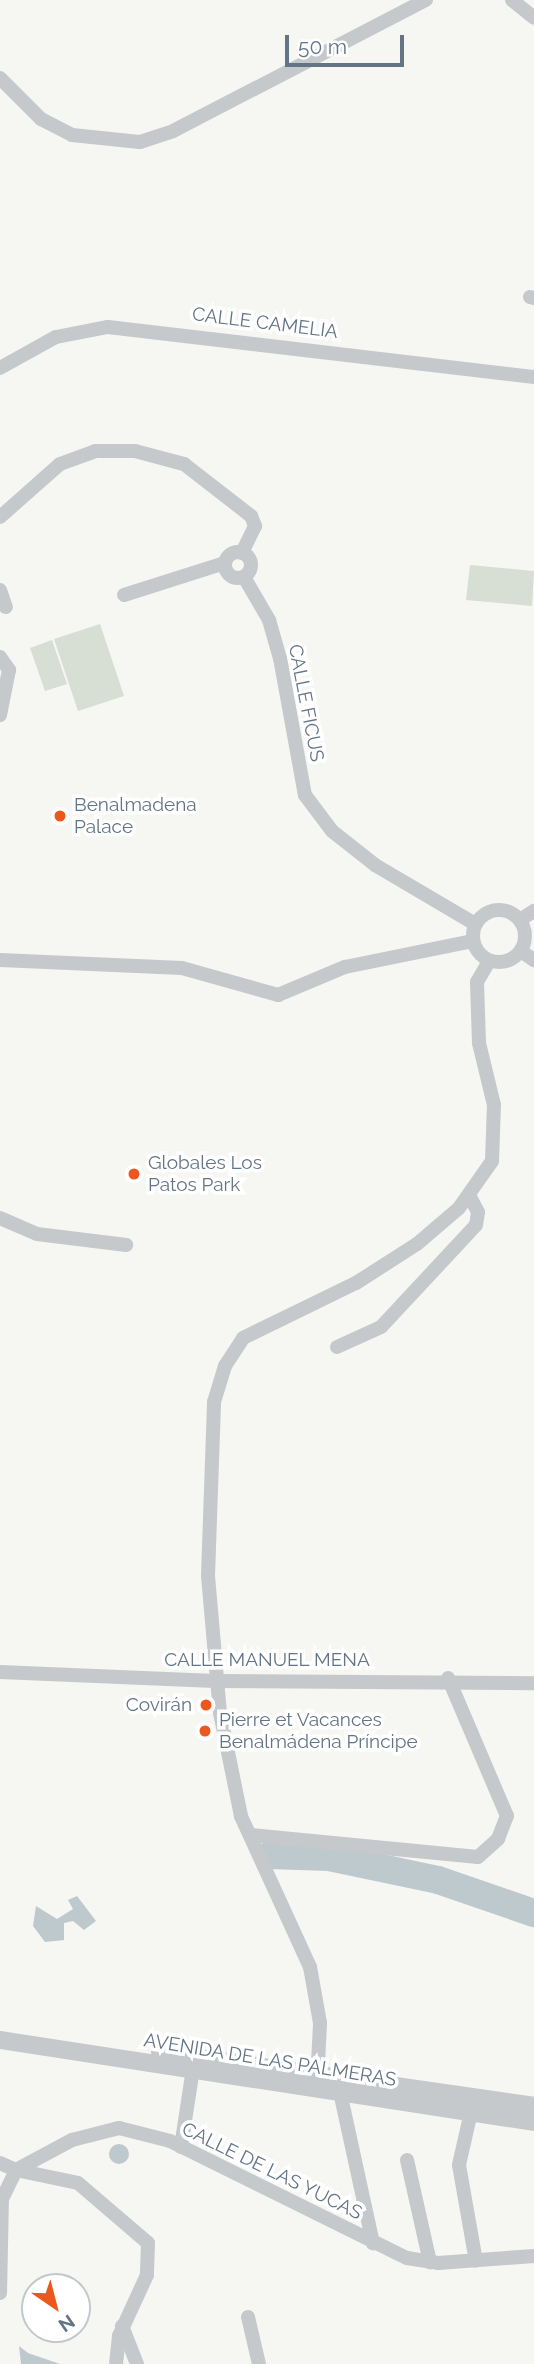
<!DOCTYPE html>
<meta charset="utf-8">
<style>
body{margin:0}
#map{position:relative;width:534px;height:2364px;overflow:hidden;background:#f6f6f2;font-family:Raleway,sans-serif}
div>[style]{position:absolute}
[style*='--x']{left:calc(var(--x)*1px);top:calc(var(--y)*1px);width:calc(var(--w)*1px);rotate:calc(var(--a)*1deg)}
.green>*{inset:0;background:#d7ded3}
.water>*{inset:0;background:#bec9ce}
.round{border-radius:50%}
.river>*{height:28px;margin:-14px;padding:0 14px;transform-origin:14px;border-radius:14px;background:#bec9ce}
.minor>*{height:14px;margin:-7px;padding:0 7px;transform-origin:7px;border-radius:7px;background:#c5c9cc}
.minor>.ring{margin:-7px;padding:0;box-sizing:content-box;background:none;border:14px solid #c5c9cc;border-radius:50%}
.tertiary>*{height:18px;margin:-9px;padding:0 9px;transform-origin:9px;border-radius:9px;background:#c5c9cc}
.dots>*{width:19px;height:19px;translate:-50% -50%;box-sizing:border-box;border:4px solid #fff;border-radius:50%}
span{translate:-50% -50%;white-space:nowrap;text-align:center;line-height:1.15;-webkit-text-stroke:7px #fff;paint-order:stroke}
.street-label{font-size:19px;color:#637585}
.poi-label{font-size:19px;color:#637585}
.left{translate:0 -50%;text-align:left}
.right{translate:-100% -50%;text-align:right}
.north{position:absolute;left:21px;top:2273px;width:70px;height:70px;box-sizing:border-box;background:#fff;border:2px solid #c1c8ce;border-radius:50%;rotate:145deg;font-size:19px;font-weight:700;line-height:28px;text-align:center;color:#637585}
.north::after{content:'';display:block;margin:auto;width:24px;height:32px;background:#ec571d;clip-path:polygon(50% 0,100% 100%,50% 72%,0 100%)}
.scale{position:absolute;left:285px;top:35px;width:119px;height:32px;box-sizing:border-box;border:4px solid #637585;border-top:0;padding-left:9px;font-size:21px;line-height:24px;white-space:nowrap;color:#637585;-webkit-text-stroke:5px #fff;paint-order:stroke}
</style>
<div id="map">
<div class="green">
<div style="clip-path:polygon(470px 565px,534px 571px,532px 606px,466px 600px)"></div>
<div style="clip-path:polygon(100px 624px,124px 696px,78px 711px,54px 639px)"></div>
<div style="clip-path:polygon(52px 640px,67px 684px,45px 691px,30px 648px)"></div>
</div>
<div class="water">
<div style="clip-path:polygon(77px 1896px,96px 1921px,84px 1930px,73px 1921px,64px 1923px,64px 1940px,45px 1942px,33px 1926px,36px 1906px,57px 1919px,73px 1909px,68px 1900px)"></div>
<div class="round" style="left:109px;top:2144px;width:20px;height:20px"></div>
<div style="clip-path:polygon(19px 2346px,28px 2353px,60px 2364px,21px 2364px)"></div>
</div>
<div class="river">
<div style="--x:270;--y:1855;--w:59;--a:1.9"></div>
<div style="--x:329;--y:1857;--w:111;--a:11.9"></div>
<div style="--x:438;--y:1880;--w:102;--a:19"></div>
</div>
<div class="minor">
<div style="--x:512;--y:0;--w:28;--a:39"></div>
<div style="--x:0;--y:78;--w:58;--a:45"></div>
<div style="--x:41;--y:119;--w:35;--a:27"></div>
<div style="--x:72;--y:135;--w:68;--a:5.9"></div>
<div style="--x:140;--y:142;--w:35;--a:-18"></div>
<div style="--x:173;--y:131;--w:285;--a:-27.4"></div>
<div style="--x:530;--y:297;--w:4;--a:14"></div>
<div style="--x:0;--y:368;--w:64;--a:-29"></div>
<div style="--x:56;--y:337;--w:53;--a:-10.9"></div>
<div style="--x:108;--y:327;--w:429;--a:6.7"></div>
<div style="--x:0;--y:517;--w:80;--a:-41.5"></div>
<div style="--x:60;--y:464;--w:37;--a:-20"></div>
<div style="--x:95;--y:451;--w:40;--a:0"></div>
<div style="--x:135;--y:451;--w:51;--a:14.9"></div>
<div style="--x:184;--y:464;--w:85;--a:37.8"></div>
<div style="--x:251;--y:516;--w:11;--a:68"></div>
<div style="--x:255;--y:526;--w:30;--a:116"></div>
<div class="ring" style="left:225px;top:552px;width:12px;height:12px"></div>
<div style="--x:244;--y:577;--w:50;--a:59.8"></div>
<div style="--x:269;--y:620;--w:40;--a:74"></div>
<div style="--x:280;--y:658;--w:139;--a:79.7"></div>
<div style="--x:305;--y:795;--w:45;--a:53.1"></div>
<div style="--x:332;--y:831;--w:55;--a:38.3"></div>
<div style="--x:375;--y:865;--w:116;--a:30.5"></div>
<div style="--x:0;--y:590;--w:18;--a:71"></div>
<div style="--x:124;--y:595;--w:106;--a:-17.6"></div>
<div style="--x:0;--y:657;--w:16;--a:55"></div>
<div style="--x:9;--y:670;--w:46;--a:101.3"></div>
<div class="ring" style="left:473px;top:910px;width:38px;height:38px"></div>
<div style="--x:520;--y:920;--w:17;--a:-33"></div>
<div style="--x:521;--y:951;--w:16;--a:35"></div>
<div style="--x:0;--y:960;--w:182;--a:2.5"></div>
<div style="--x:182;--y:968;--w:100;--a:15.7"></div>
<div style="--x:278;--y:995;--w:73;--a:-22.7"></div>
<div style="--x:345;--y:967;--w:131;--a:-11.5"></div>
<div style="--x:0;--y:1218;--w:40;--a:23.4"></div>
<div style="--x:37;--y:1234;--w:90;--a:7"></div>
<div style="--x:337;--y:1347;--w:48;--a:-24.4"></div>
<div style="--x:381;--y:1327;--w:139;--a:-47"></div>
<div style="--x:476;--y:1225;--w:13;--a:-81"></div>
<div style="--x:478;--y:1212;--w:19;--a:-118"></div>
<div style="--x:0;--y:1672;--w:215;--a:2.4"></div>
<div style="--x:215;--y:1681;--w:319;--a:0.4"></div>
<div style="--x:250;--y:1835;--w:229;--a:5.5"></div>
<div style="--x:478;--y:1857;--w:27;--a:-42"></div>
<div style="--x:498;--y:1839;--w:25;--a:-69"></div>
<div style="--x:507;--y:1816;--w:150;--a:-113.1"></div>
<div style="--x:317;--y:2083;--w:60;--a:-87.1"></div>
<div style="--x:320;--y:2023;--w:57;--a:-100.1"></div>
<div style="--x:310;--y:1967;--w:166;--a:-114.6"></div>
<div style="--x:241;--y:1816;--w:105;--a:-101.5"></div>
<div style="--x:220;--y:1713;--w:138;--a:-95"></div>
<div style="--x:208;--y:1576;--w:174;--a:-88"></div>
<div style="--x:214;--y:1402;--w:38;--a:-73"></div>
<div style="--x:225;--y:1366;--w:33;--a:-57"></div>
<div style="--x:243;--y:1338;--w:126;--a:-26"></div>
<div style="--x:356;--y:1283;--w:72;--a:-32.6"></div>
<div style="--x:417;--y:1244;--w:55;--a:-40.6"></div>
<div style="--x:459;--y:1208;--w:57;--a:-54.9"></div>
<div style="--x:492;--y:1161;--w:56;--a:-88"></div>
<div style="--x:494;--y:1105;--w:64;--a:-103.6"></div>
<div style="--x:479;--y:1043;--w:61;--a:-91.9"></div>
<div style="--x:477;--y:982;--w:24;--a:-60"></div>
<div style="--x:340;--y:2092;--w:155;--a:77.7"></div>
<div style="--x:471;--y:2112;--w:54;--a:102.8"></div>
<div style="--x:459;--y:2165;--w:97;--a:80"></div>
<div style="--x:181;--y:2147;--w:79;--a:-81.3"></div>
<div style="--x:407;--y:2160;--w:105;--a:77.3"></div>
<div style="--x:0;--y:2163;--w:17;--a:24"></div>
<div style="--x:16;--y:2170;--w:64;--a:-28.2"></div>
<div style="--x:72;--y:2140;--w:49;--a:-14.3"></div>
<div style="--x:119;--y:2128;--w:53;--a:14.3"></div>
<div style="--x:170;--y:2141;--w:264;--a:26.3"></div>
<div style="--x:407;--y:2258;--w:31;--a:9"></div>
<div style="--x:438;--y:2263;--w:96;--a:-4.2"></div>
<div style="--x:0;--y:2293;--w:94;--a:-88.8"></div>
<div style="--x:2;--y:2199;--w:32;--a:-64"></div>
<div style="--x:16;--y:2170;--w:63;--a:11.8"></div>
<div style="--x:78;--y:2183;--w:92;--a:40.6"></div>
<div style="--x:148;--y:2243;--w:32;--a:92"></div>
<div style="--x:147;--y:2275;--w:67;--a:114.7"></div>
<div style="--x:119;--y:2336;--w:28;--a:96"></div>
<div style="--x:248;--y:2317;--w:48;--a:76.8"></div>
<div style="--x:122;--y:2326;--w:41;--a:68.5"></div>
</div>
<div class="tertiary">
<div style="--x:0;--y:2040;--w:540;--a:8.73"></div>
<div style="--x:160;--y:2052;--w:378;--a:8.2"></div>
</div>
<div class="dots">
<div style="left:60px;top:816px;background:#ec571d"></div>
<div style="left:134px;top:1174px;background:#ec571d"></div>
<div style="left:206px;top:1705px;background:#ec571d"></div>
<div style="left:205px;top:1731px;background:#ec571d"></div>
</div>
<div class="street-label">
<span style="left:265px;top:323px;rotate:7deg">CALLE CAMELIA</span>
<span style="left:306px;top:703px;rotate:79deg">CALLE FICUS</span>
<span style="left:267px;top:1660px">CALLE MANUEL MENA</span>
<span style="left:270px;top:2060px;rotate:9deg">AVENIDA DE LAS PALMERAS</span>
<span style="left:272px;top:2171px;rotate:26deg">CALLE DE LAS YUCAS</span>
</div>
<div class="poi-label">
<span class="left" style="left:74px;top:816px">Benalmadena<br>Palace</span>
<span class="left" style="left:148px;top:1174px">Globales Los<br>Patos Park</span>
<span class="right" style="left:192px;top:1705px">Covirán</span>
<span class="left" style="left:219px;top:1731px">Pierre et Vacances<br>Benalmádena Príncipe</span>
</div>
<div class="north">N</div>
<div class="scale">50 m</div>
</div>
